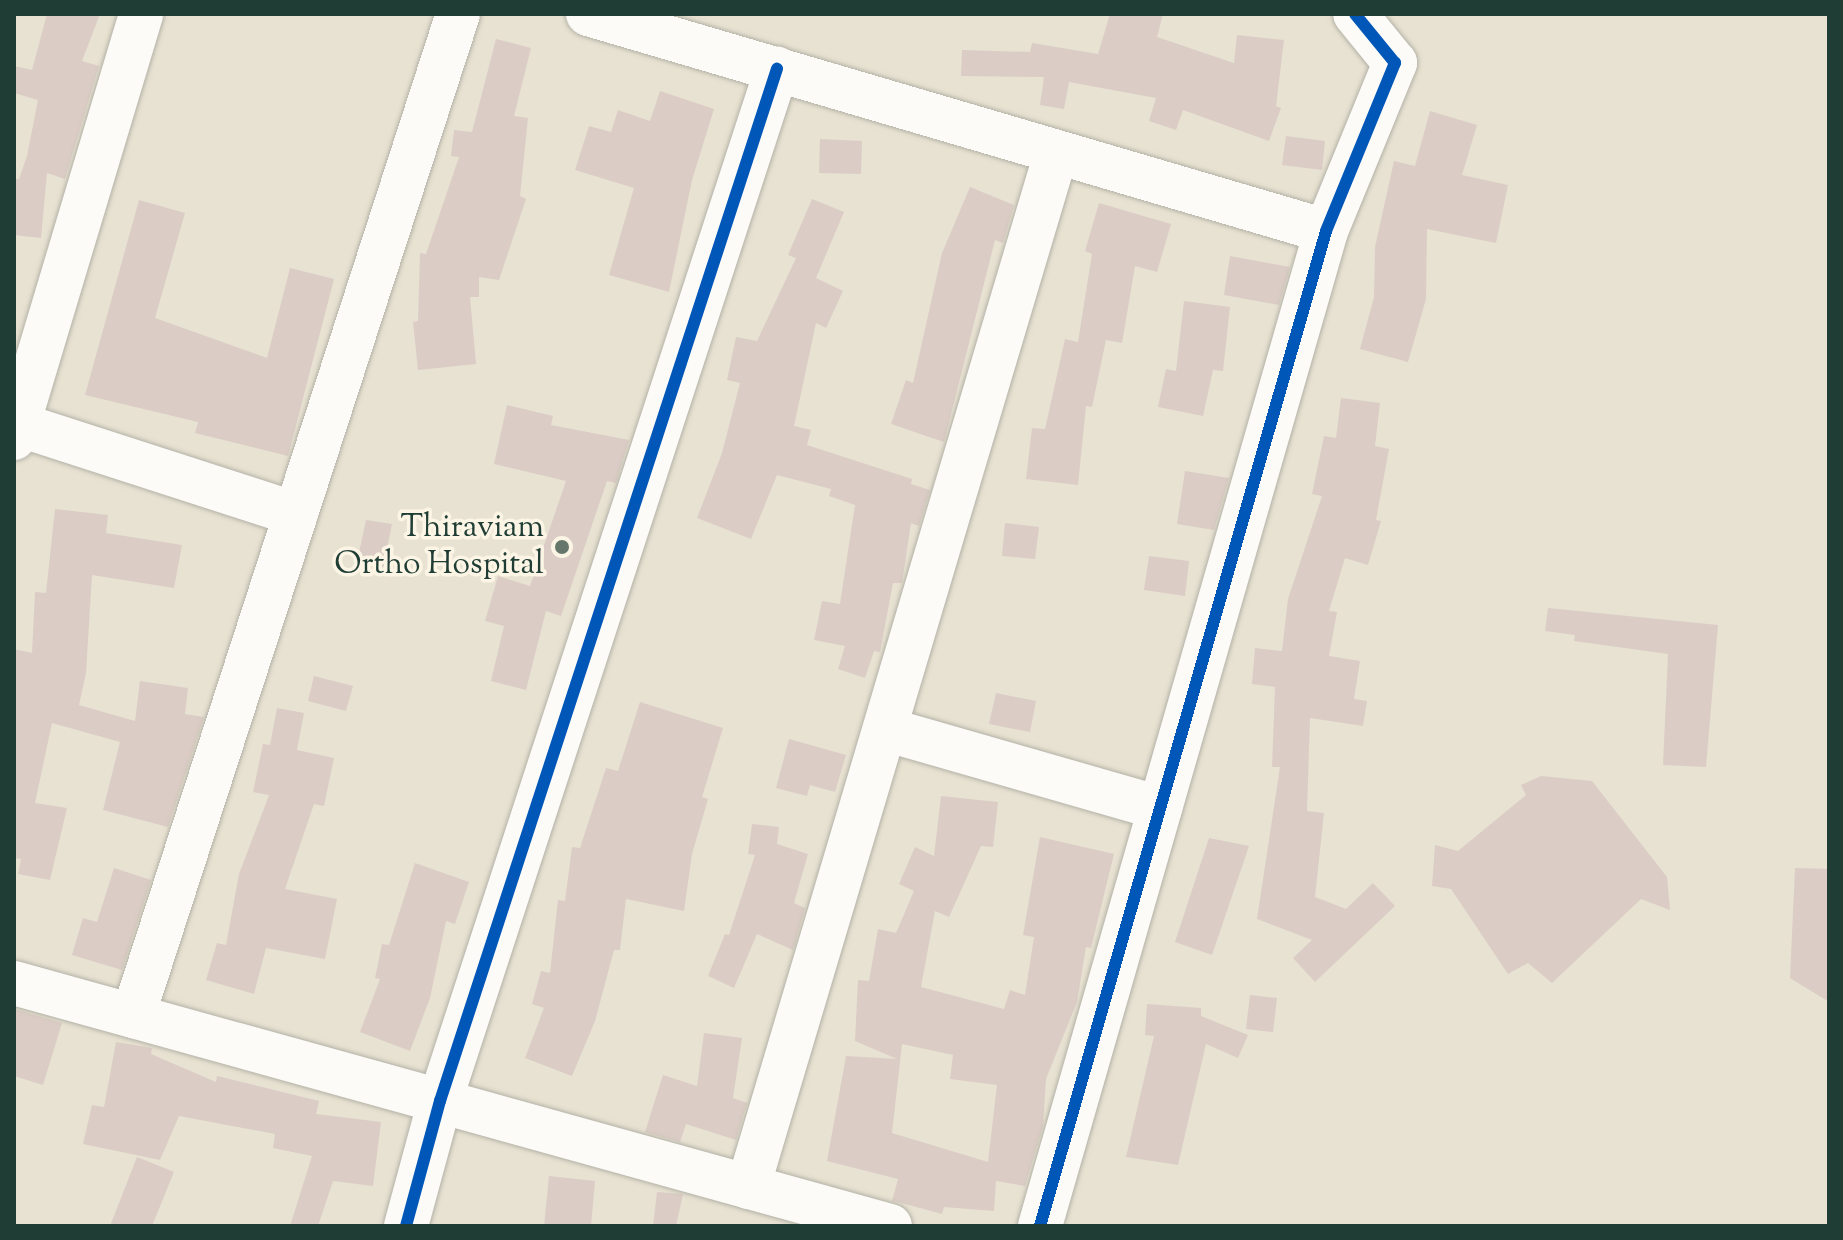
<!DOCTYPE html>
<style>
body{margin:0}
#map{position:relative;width:1843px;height:1240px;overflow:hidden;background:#e8e2d2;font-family:"Sorts Mill Goudy",serif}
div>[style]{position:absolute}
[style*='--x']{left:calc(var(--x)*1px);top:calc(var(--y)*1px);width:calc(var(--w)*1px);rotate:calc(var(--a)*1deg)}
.building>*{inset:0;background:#dbcdc5}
.roads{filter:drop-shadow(0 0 2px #b3b2a7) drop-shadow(0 0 2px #b3b2a7)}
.minor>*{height:44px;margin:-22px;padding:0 22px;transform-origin:22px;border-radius:22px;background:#fcfbf8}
.cycleway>*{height:12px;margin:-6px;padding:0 6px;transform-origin:6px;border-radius:6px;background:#0057b8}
.dots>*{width:22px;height:22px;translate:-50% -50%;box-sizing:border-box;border:4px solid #fcf5e5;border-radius:50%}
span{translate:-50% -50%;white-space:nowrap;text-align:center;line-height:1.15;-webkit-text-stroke:7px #fcf5e5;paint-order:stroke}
.poi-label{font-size:32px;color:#1f3d34}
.right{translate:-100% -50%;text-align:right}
.frame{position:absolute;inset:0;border:16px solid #1f3d34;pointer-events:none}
</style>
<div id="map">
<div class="building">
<div style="clip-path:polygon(47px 14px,100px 14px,82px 61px,99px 66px,65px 179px,47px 173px,41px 238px,14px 235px,14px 179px,19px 179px,27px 156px,38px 100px,14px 93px,14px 66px,32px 70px)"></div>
<div style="clip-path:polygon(1110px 14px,1163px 14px,1157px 37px,1234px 63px,1237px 35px,1284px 40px,1276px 106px,1281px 108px,1269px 141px,1183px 110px,1176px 130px,1149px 121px,1156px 98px,1069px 82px,1064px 109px,1040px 105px,1044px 77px,961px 76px,962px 50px,1030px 52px,1032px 43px,1098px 54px)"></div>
<div style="clip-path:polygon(496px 39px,531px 48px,514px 116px,528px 118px,520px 196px,526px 199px,499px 280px,479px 277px,479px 297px,470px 297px,476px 364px,418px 370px,413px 322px,418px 321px,420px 253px,426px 254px,459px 157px,451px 156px,454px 130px,472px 132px)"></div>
<div style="clip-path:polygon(660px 91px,714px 109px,692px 180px,669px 292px,609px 275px,634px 188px,575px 170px,589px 126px,611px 132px,618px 110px,650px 121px)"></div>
<div style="clip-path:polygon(1430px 111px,1477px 125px,1462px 175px,1508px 185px,1496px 243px,1427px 229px,1426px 299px,1408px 362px,1360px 349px,1374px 297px,1375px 247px,1394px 161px,1415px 166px)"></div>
<div style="clip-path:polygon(1286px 136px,1325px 141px,1322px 170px,1282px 165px)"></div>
<div style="clip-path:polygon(820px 139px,862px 141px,861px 174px,819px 173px)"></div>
<div style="clip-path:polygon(970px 187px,1014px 205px,1003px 243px,995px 240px,944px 442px,891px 424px,906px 380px,913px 383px,942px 253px)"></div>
<div style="clip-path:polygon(812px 199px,844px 212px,816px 278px,843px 291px,826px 328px,816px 323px,794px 426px,811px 430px,807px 445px,912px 479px,911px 484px,930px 490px,919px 526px,911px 523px,902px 583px,893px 583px,880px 652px,874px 651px,865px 678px,838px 669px,845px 646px,814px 640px,822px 601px,840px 604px,855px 505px,829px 496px,831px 489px,777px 475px,751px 539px,697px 518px,722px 453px,740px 383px,727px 380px,736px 337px,757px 341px,796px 258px,788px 255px)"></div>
<div style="clip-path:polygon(139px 200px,185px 213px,155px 318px,267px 358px,290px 268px,334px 279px,288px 456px,195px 433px,198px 422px,85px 395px)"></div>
<div style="clip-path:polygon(1099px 203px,1171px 224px,1157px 272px,1135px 266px,1122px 343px,1106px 340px,1092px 407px,1086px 406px,1078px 485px,1026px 479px,1032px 428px,1045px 429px,1065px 339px,1078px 342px,1092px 254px,1085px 251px)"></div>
<div style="clip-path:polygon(1230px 256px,1290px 267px,1279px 305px,1224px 295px)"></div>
<div style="clip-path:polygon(1184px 301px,1230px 307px,1223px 371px,1213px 370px,1203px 416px,1158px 407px,1166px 369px,1176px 371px)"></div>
<div style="clip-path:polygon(1341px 398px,1380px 403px,1375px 446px,1389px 449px,1376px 520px,1381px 521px,1368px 565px,1345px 558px,1329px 611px,1337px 612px,1329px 656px,1360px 661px,1354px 699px,1367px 701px,1363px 726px,1310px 718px,1307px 811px,1324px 813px,1315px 897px,1346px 909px,1373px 883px,1395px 906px,1315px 982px,1293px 958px,1312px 940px,1257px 919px,1280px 767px,1272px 767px,1275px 687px,1252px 684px,1255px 648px,1282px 651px,1288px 599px,1322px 496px,1312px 494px,1324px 436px,1336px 438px)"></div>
<div style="clip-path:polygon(507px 405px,553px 416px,551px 425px,629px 440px,616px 483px,607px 481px,561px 616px,546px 611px,526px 690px,491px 681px,504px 626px,485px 621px,498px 576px,530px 586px,566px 481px,494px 464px)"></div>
<div style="clip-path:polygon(1185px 471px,1229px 478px,1214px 530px,1177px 524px)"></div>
<div style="clip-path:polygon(55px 509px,108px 515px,106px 533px,182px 545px,174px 588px,92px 575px,86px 673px,79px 705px,135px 721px,140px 681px,188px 688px,185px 714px,204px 717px,168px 827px,103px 810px,120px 742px,52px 723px,35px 803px,67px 808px,50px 880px,18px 874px,21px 859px,14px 858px,14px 649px,32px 653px,35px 592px,46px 593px)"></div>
<div style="clip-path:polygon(366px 520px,392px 524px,383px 568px,357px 562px)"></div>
<div style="clip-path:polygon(1005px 523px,1039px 527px,1035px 559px,1002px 556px)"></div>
<div style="clip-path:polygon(1149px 556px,1189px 561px,1185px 596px,1144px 590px)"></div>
<div style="clip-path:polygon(1548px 608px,1718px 625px,1706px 767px,1663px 765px,1668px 654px,1574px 641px,1575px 635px,1545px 631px)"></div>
<div style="clip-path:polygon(314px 676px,353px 686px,346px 711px,308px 701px)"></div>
<div style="clip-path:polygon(996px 693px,1036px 701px,1030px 732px,989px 724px)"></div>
<div style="clip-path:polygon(640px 702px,723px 728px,702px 797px,708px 799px,692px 854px,684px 911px,626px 899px,620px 950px,614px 950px,595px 1021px,572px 1076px,525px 1058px,544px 1008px,532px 1004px,541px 971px,550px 973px,558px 900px,565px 901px,572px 847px,580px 848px,606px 768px,618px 771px)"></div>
<div style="clip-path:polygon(277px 708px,304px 713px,297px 750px,334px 758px,324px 806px,314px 804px,285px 889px,337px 899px,325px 959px,266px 948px,254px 994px,206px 980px,217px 943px,226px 945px,239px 874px,269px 795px,253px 792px,263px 744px,270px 745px)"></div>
<div style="clip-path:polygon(789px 739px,846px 755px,835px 792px,810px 785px,807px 796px,776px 788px)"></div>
<div style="clip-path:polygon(1541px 776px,1592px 781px,1667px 877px,1670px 910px,1641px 899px,1552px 983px,1528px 963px,1508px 974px,1451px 889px,1432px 886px,1435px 845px,1458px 851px,1526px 795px,1521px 785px)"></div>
<div style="clip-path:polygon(evenodd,941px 796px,998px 802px,993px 847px,981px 846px,949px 917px,935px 911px,921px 987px,1004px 1009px,1010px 990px,1025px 995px,1034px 937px,1023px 935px,1040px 837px,1114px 854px,1091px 948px,1086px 947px,1077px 1002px,1046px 1079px,1043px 1126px,1025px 1186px,996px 1181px,994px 1211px,944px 1207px,942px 1214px,898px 1202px,892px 1201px,898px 1179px,827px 1161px,846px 1056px,897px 1059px,855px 1041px,858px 980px,869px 981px,878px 929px,896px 933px,914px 891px,899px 884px,915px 847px,934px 856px,941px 796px,902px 1044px,953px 1055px,950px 1079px,997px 1085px,988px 1162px,892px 1133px,902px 1044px)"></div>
<div style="clip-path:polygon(752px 824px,779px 827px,777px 844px,808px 854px,794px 903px,805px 908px,793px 950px,757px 934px,734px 988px,708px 976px,725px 934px,729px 935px,755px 855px,748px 854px)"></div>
<div style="clip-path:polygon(1209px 838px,1249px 846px,1212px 955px,1175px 942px)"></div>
<div style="clip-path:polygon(415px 863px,469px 882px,455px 924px,446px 921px,430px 998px,410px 1051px,360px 1032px,380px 979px,375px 978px,382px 944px,389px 945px)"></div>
<div style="clip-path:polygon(114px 868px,151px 880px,122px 970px,72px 955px,83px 918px,97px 922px)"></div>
<div style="clip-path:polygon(1795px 868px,1829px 869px,1829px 1002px,1790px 978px)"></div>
<div style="clip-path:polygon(1250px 995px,1277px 998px,1273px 1032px,1246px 1029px)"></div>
<div style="clip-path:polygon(1147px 1004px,1201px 1008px,1201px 1016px,1248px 1035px,1238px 1058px,1206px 1044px,1178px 1165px,1126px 1157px,1154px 1036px,1145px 1035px)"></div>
<div style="clip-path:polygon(14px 1009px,62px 1023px,43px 1085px,14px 1076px)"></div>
<div style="clip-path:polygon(704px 1033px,742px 1038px,733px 1098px,747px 1103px,736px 1140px,686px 1124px,680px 1142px,645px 1132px,663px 1075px,697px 1086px)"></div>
<div style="clip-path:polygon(116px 1042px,152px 1048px,151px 1054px,216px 1082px,217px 1076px,319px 1101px,316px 1114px,381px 1122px,373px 1186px,333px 1181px,318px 1226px,290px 1226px,312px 1156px,273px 1148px,275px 1134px,179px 1116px,160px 1160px,83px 1144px,92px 1105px,104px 1107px)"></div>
<div style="clip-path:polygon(137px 1157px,174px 1172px,152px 1226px,110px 1226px)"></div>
<div style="clip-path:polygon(549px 1176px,595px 1181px,591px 1226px,544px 1226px)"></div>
<div style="clip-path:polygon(657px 1192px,683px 1194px,676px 1226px,653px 1226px)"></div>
</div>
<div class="roads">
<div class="minor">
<div style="--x:588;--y:14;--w:769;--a:16.39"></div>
<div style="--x:14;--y:423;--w:296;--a:17.9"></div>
<div style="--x:14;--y:438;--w:443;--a:-73.3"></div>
<div style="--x:888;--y:730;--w:283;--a:16"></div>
<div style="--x:14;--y:983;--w:909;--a:15.5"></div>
<div style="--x:133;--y:1016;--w:1053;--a:-72.03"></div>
<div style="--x:748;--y:1187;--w:1079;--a:-73.41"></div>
<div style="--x:406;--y:1226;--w:130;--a:-74.8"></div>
<div style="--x:440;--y:1101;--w:1086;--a:-71.92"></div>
<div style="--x:1040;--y:1226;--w:1035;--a:-73.96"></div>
<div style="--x:1326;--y:231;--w:182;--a:-67.7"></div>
<div style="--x:1395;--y:63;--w:63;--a:-129.2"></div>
</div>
</div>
<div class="cycleway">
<div style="--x:406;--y:1226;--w:130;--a:-74.8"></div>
<div style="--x:440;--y:1101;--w:1086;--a:-71.92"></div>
<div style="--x:1040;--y:1226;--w:1035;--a:-73.96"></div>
<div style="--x:1326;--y:231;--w:182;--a:-67.7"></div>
<div style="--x:1395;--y:63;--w:63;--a:-129.2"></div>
</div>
<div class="dots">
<div style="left:562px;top:547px;background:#65776b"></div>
</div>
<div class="poi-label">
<span class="right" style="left:544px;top:547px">Thiraviam<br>Ortho Hospital</span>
</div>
<div class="frame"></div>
</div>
